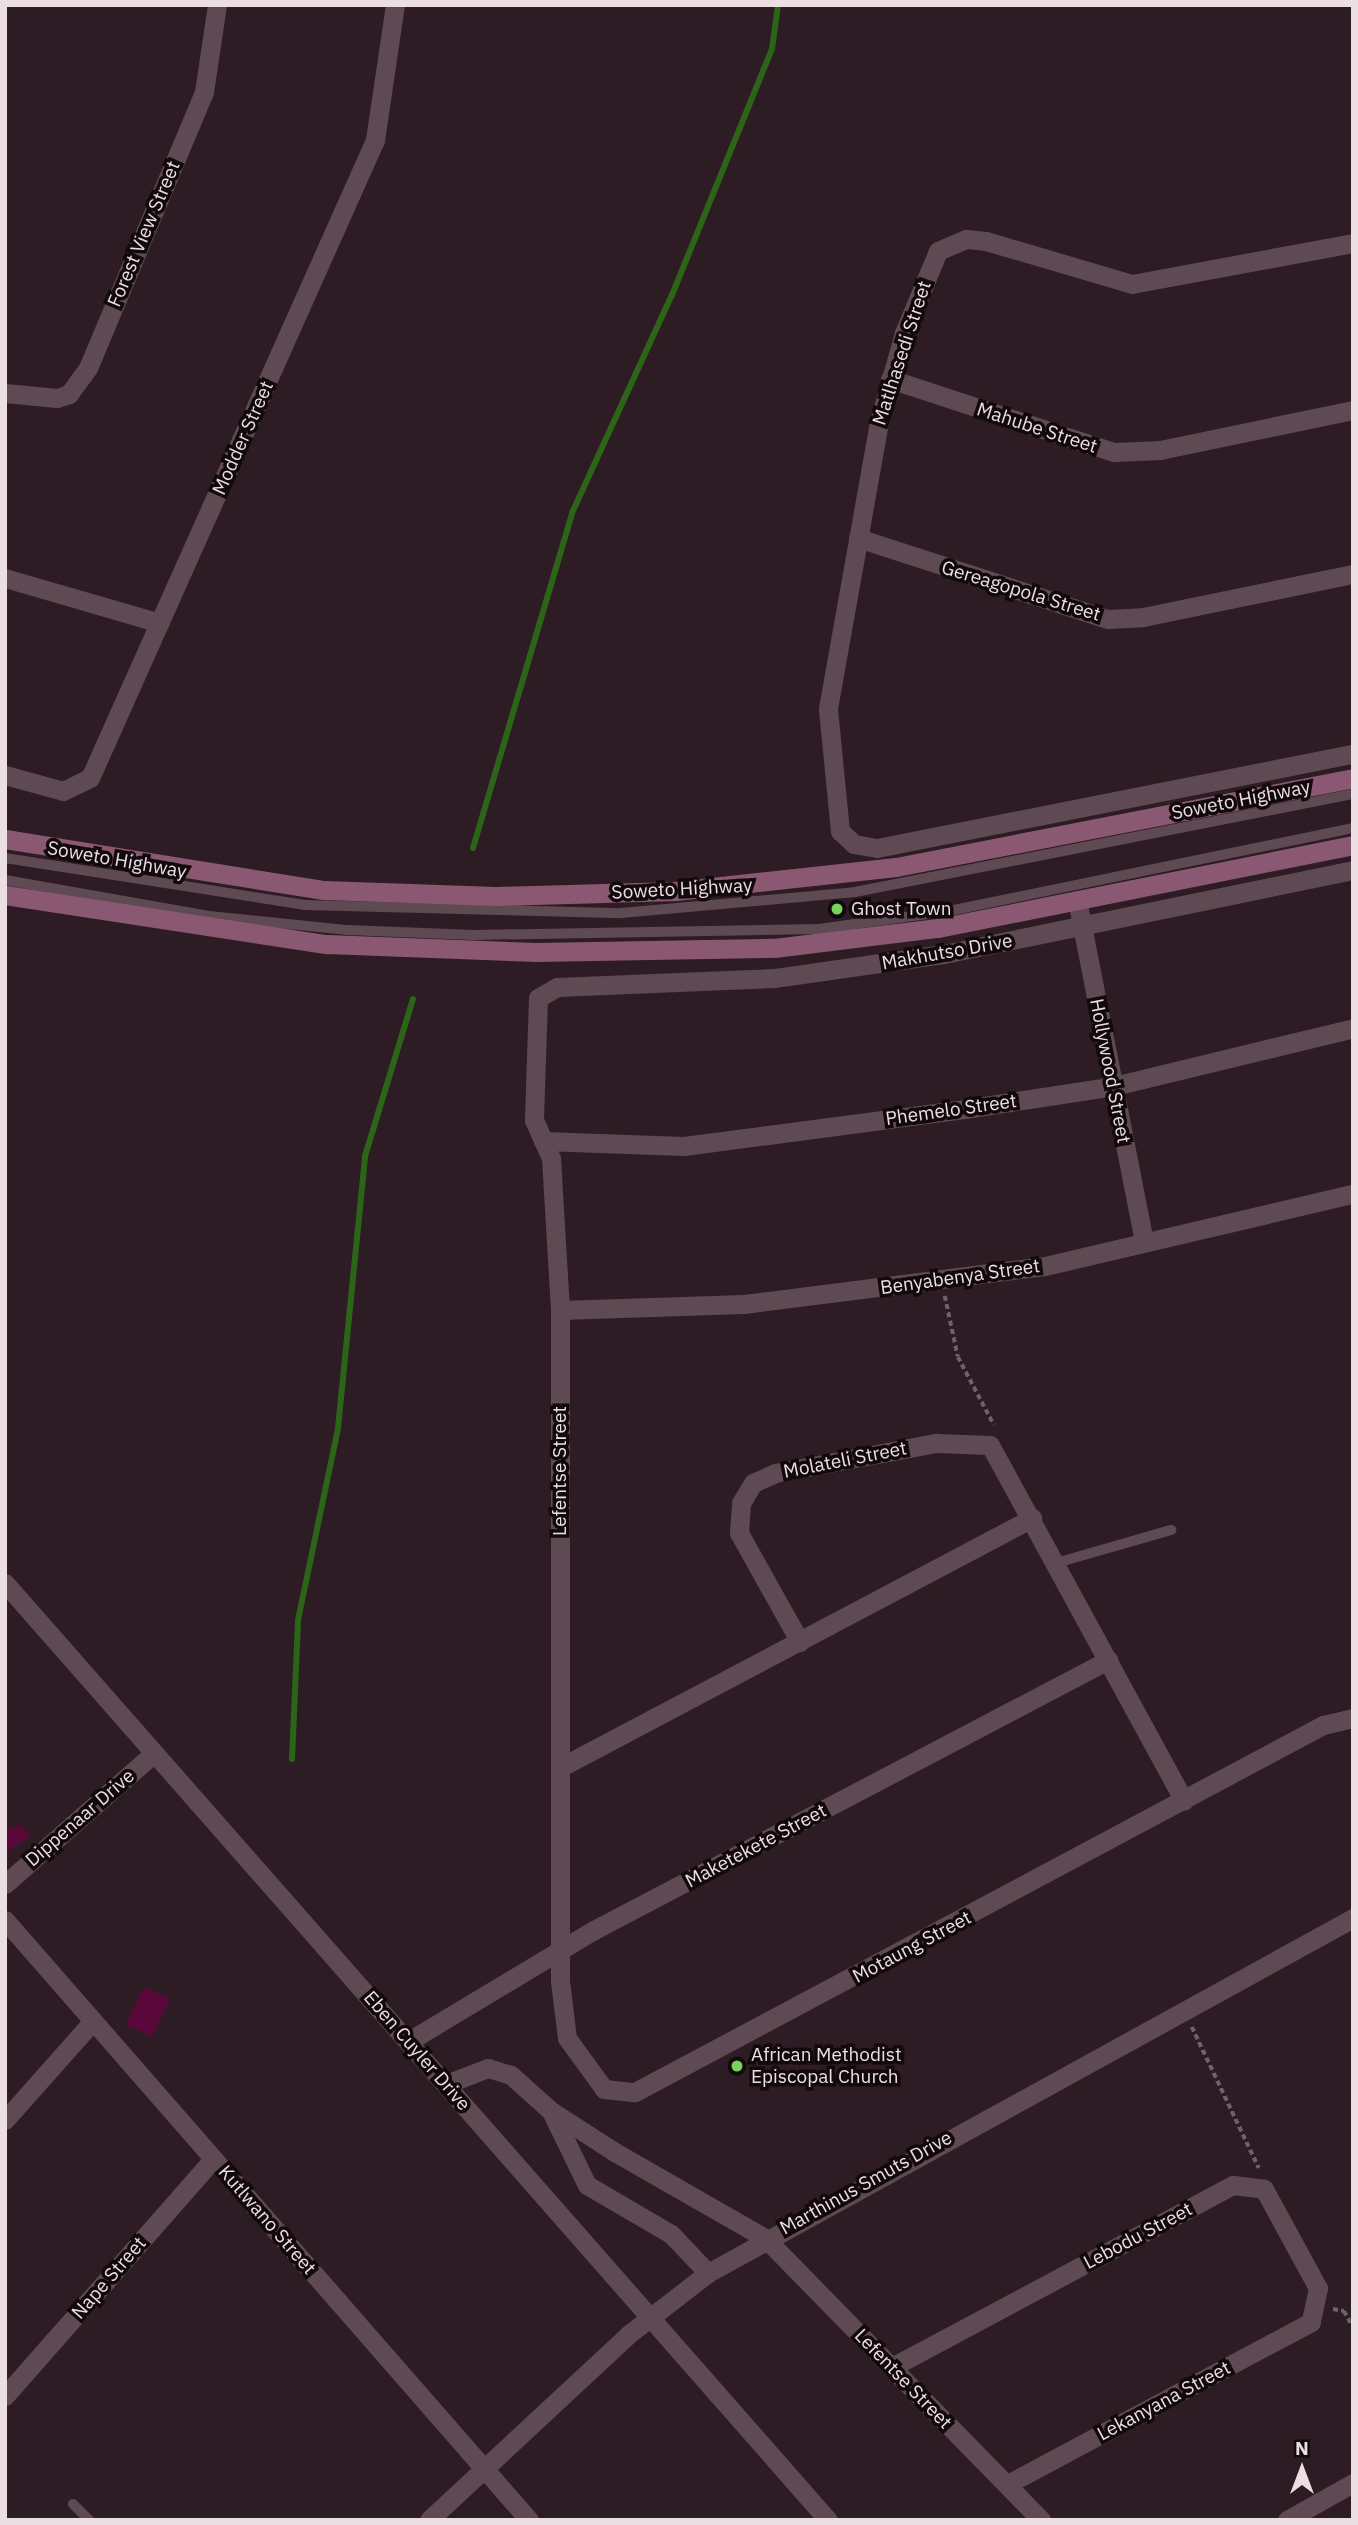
<!DOCTYPE html>
<style>
body{margin:0}
#map{position:relative;width:1358px;height:2525px;overflow:hidden;background:#2e1c24;font-family:"IBM Plex Sans",sans-serif}
div>[style]{position:absolute}
[style*='--x']{left:calc(var(--x)*1px);top:calc(var(--y)*1px);width:calc(var(--w)*1px);rotate:calc(var(--a)*1deg)}
.stream>*{height:6px;margin:-3px;padding:0 3px;transform-origin:3px;border-radius:3px;background:#2c6418}
.building>*{inset:0;background:#5a073a}
.path>*{height:3.5px;margin-top:-1.75px;transform-origin:0;background:repeating-linear-gradient(90deg,#706067 0 5px,transparent 0 8.5px)}
.service>*{height:10px;margin:-5px;padding:0 5px;transform-origin:5px;border-radius:5px;background:#5f4a54}
.minor>*{height:19px;margin:-9.5px;padding:0 9.5px;transform-origin:9.5px;border-radius:9.5px;background:#5f4a54}
.tertiary>*{height:19px;margin:-9.5px;padding:0 9.5px;transform-origin:9.5px;border-radius:9.5px;background:#5f4a54}
.secondary>*{height:19px;margin:-9.5px;padding:0 9.5px;transform-origin:9.5px;border-radius:9.5px;background:#8b5872}
.dots>*{width:19px;height:19px;translate:-50% -50%;box-sizing:border-box;border:4px solid #11090c;border-radius:50%}
span{translate:-50% -50%;white-space:nowrap;text-align:center;line-height:1.15;-webkit-text-stroke:7px #11090c;paint-order:stroke}
.street-label{font-size:19px;color:#ecdfe4}
.poi-label{font-size:19px;color:#ecdfe4}
.left{translate:0 -50%;text-align:left}
.frame{position:absolute;inset:0;border:7px solid #ecdfe4;pointer-events:none}
.north{position:absolute;left:1267px;top:2434px;width:70px;height:70px;-webkit-text-stroke:5px #11090c;paint-order:stroke;rotate:0deg;font-size:19px;font-weight:700;line-height:28px;text-align:center;color:#ecdfe4}
.north::after{content:'';display:block;margin:auto;width:24px;height:32px;background:#ecdfe4;clip-path:polygon(50% 0,100% 100%,50% 72%,0 100%)}
</style>
<div id="map">
<div class="stream">
<div style="--x:473;--y:848;--w:349;--a:-73.5"></div>
<div style="--x:572;--y:513;--w:240;--a:-65.4"></div>
<div style="--x:672;--y:295;--w:266;--a:-67.9"></div>
<div style="--x:772;--y:49;--w:44;--a:-82.2"></div>
<div style="--x:292;--y:1759;--w:139;--a:-87.5"></div>
<div style="--x:298;--y:1620;--w:196;--a:-78.2"></div>
<div style="--x:338;--y:1428;--w:273;--a:-84.3"></div>
<div style="--x:365;--y:1156;--w:164;--a:-73"></div>
</div>
<div class="building">
<div style="clip-path:polygon(20px 1824px,30px 1836px,5px 1853px,5px 1831px)"></div>
<div style="clip-path:polygon(144px 1987px,170px 1999px,152px 2037px,126px 2024px)"></div>
</div>
<div class="path">
<div style="--x:945;--y:1296;--w:62;--a:78"></div>
<div style="--x:958;--y:1357;--w:77;--a:62.1"></div>
<div style="--x:1192;--y:2027;--w:156;--a:64.6"></div>
<div style="--x:1333;--y:2309;--w:11;--a:10"></div>
<div style="--x:1344;--y:2311;--w:18;--a:61"></div>
</div>
<div class="service">
<div style="--x:5;--y:858;--w:304;--a:8.9"></div>
<div style="--x:305;--y:905;--w:316;--a:1.5"></div>
<div style="--x:621;--y:913;--w:235;--a:-5.1"></div>
<div style="--x:855;--y:892;--w:508;--a:-11.13"></div>
<div style="--x:5;--y:880;--w:207;--a:10"></div>
<div style="--x:209;--y:916;--w:140;--a:5.8"></div>
<div style="--x:348;--y:930;--w:126;--a:2.3"></div>
<div style="--x:474;--y:935;--w:345;--a:-1"></div>
<div style="--x:819;--y:929;--w:131;--a:-7.9"></div>
<div style="--x:949;--y:911;--w:412;--a:-11.6"></div>
<div style="--x:1056;--y:1563;--w:120;--a:-16"></div>
<div style="--x:73;--y:2504;--w:23;--a:45"></div>
</div>
<div class="minor">
<div style="--x:1353;--y:243;--w:225;--a:169.5"></div>
<div style="--x:1132;--y:284;--w:152;--a:-163.6"></div>
<div style="--x:986;--y:241;--w:20;--a:-174"></div>
<div style="--x:966;--y:239;--w:30;--a:157"></div>
<div style="--x:938;--y:251;--w:89;--a:112.5"></div>
<div style="--x:904;--y:333;--w:92;--a:105.7"></div>
<div style="--x:879;--y:422;--w:291;--a:100.1"></div>
<div style="--x:828;--y:709;--w:123;--a:84.4"></div>
<div style="--x:840;--y:831;--w:19;--a:43"></div>
<div style="--x:854;--y:844;--w:23;--a:10"></div>
<div style="--x:877;--y:848;--w:485;--a:-11.2"></div>
<div style="--x:890;--y:379;--w:236;--a:18.1"></div>
<div style="--x:1114;--y:452;--w:46;--a:-2.5"></div>
<div style="--x:1160;--y:450;--w:197;--a:-11.7"></div>
<div style="--x:5;--y:393;--w:52;--a:5.5"></div>
<div style="--x:57;--y:398;--w:13;--a:-18"></div>
<div style="--x:69;--y:394;--w:32;--a:-54"></div>
<div style="--x:88;--y:368;--w:299;--a:-67.2"></div>
<div style="--x:204;--y:92;--w:88;--a:-81.5"></div>
<div style="--x:858;--y:538;--w:263;--a:18"></div>
<div style="--x:1108;--y:619;--w:35;--a:-3"></div>
<div style="--x:1143;--y:617;--w:214;--a:-11.6"></div>
<div style="--x:5;--y:578;--w:161;--a:16.2"></div>
<div style="--x:5;--y:775;--w:60;--a:15.4"></div>
<div style="--x:63;--y:791;--w:30;--a:-26"></div>
<div style="--x:90;--y:778;--w:699;--a:-65.93"></div>
<div style="--x:375;--y:140;--w:136;--a:-81.6"></div>
<div style="--x:1353;--y:870;--w:419;--a:168.4"></div>
<div style="--x:943;--y:954;--w:171;--a:171.9"></div>
<div style="--x:774;--y:978;--w:217;--a:177.6"></div>
<div style="--x:557;--y:987;--w:22;--a:150"></div>
<div style="--x:538;--y:998;--w:122;--a:91.9"></div>
<div style="--x:534;--y:1120;--w:42;--a:65.9"></div>
<div style="--x:551;--y:1158;--w:152;--a:86.6"></div>
<div style="--x:560;--y:1310;--w:671;--a:90"></div>
<div style="--x:560;--y:1981;--w:57;--a:83"></div>
<div style="--x:567;--y:2038;--w:63;--a:54"></div>
<div style="--x:604;--y:2089;--w:31;--a:6"></div>
<div style="--x:635;--y:2092;--w:780;--a:-28.08"></div>
<div style="--x:1323;--y:1725;--w:31;--a:-13"></div>
<div style="--x:1077;--y:900;--w:349;--a:78.9"></div>
<div style="--x:543;--y:1141;--w:141;--a:2"></div>
<div style="--x:684;--y:1146;--w:290;--a:-7.5"></div>
<div style="--x:971;--y:1108;--w:145;--a:-8.7"></div>
<div style="--x:1114;--y:1086;--w:246;--a:-13.6"></div>
<div style="--x:560;--y:1310;--w:184;--a:-1.9"></div>
<div style="--x:744;--y:1304;--w:303;--a:-7.2"></div>
<div style="--x:1045;--y:1266;--w:316;--a:-13.2"></div>
<div style="--x:800;--y:1642;--w:125;--a:-119.2"></div>
<div style="--x:739;--y:1533;--w:30;--a:-86"></div>
<div style="--x:741;--y:1503;--w:23;--a:-59"></div>
<div style="--x:753;--y:1483;--w:24;--a:-24"></div>
<div style="--x:775;--y:1473;--w:164;--a:-10.6"></div>
<div style="--x:936;--y:1443;--w:54;--a:2.1"></div>
<div style="--x:990;--y:1445;--w:405;--a:61.4"></div>
<div style="--x:561;--y:1767;--w:533;--a:-27.86"></div>
<div style="--x:5;--y:1884;--w:198;--a:-41.3"></div>
<div style="--x:5;--y:1920;--w:797;--a:48.87"></div>
<div style="--x:409;--y:2041;--w:216;--a:-31"></div>
<div style="--x:594;--y:1930;--w:581;--a:-27.71"></div>
<div style="--x:446;--y:2084;--w:45;--a:-20.9"></div>
<div style="--x:488;--y:2068;--w:24;--a:17"></div>
<div style="--x:511;--y:2075;--w:54;--a:42"></div>
<div style="--x:551;--y:2111;--w:74;--a:32.8"></div>
<div style="--x:613;--y:2151;--w:175;--a:29.8"></div>
<div style="--x:765;--y:2238;--w:395;--a:45.6"></div>
<div style="--x:551;--y:2111;--w:82;--a:64.1"></div>
<div style="--x:587;--y:2185;--w:97;--a:30.3"></div>
<div style="--x:671;--y:2234;--w:54;--a:46.5"></div>
<div style="--x:5;--y:2120;--w:130;--a:-48.4"></div>
<div style="--x:892;--y:2367;--w:387;--a:-28.1"></div>
<div style="--x:1233;--y:2185;--w:31;--a:7"></div>
<div style="--x:1264;--y:2189;--w:113;--a:61.4"></div>
<div style="--x:1318;--y:2288;--w:35;--a:102"></div>
<div style="--x:1311;--y:2322;--w:344;--a:151.9"></div>
<div style="--x:5;--y:2396;--w:315;--a:-48.7"></div>
<div style="--x:1287;--y:2520;--w:76;--a:-29.3"></div>
</div>
<div class="tertiary">
<div style="--x:5;--y:1583;--w:1247;--a:48.71"></div>
<div style="--x:429;--y:2520;--w:273;--a:-42.9"></div>
<div style="--x:629;--y:2334;--w:100;--a:-37.7"></div>
<div style="--x:708;--y:2273;--w:736;--a:-28.83"></div>
</div>
<div class="secondary">
<div style="--x:5;--y:839;--w:323;--a:9.1"></div>
<div style="--x:324;--y:890;--w:172;--a:2"></div>
<div style="--x:496;--y:896;--w:179;--a:-1.6"></div>
<div style="--x:675;--y:891;--w:222;--a:-6.2"></div>
<div style="--x:896;--y:867;--w:466;--a:-11"></div>
<div style="--x:5;--y:895;--w:326;--a:8.7"></div>
<div style="--x:327;--y:944;--w:209;--a:2.2"></div>
<div style="--x:536;--y:952;--w:238;--a:-1"></div>
<div style="--x:774;--y:948;--w:165;--a:-7"></div>
<div style="--x:938;--y:928;--w:423;--a:-11.3"></div>
</div>
<div class="dots">
<div style="left:837px;top:909px;background:#77d259"></div>
<div style="left:737px;top:2066px;background:#77d259"></div>
</div>
<div class="street-label">
<span style="left:144px;top:234px;rotate:-67deg">Forest View Street</span>
<span style="left:902px;top:353px;rotate:-72deg">Matlhasedi Street</span>
<span style="left:1037px;top:428px;rotate:18deg">Mahube Street</span>
<span style="left:243px;top:438px;rotate:-66deg">Modder Street</span>
<span style="left:1021px;top:591px;rotate:17deg">Gereagopola Street</span>
<span style="left:1241px;top:800px;rotate:-11deg">Soweto Highway</span>
<span style="left:117px;top:860px;rotate:10deg">Soweto Highway</span>
<span style="left:682px;top:889px;rotate:-3deg">Soweto Highway</span>
<span style="left:947px;top:952px;rotate:-10deg">Makhutso Drive</span>
<span style="left:1110px;top:1071px;rotate:79deg">Hollywood Street</span>
<span style="left:951px;top:1110px;rotate:-8deg">Phemelo Street</span>
<span style="left:960px;top:1277px;rotate:-8deg">Benyabenya Street</span>
<span style="left:845px;top:1460px;rotate:-11deg">Molateli Street</span>
<span style="left:560px;top:1471px;rotate:-90deg">Lefentse Street</span>
<span style="left:80px;top:1818px;rotate:-41deg">Dippenaar Drive</span>
<span style="left:756px;top:1846px;rotate:-28deg">Maketekete Street</span>
<span style="left:912px;top:1947px;rotate:-28deg">Motaung Street</span>
<span style="left:417px;top:2051px;rotate:49deg">Eben Cuyler Drive</span>
<span style="left:866px;top:2183px;rotate:-29deg">Marthinus Smuts Drive</span>
<span style="left:267px;top:2220px;rotate:49deg">Kutlwano Street</span>
<span style="left:1138px;top:2236px;rotate:-28deg">Lebodu Street</span>
<span style="left:109px;top:2278px;rotate:-49deg">Nape Street</span>
<span style="left:903px;top:2379px;rotate:46deg">Lefentse Street</span>
<span style="left:1164px;top:2401px;rotate:-28deg">Lekanyana Street</span>
</div>
<div class="poi-label">
<span class="left" style="left:851px;top:909px">Ghost Town</span>
<span class="left" style="left:751px;top:2066px">African Methodist<br>Episcopal Church</span>
</div>
<div class="frame"></div>
<div class="north">N</div>
</div>
